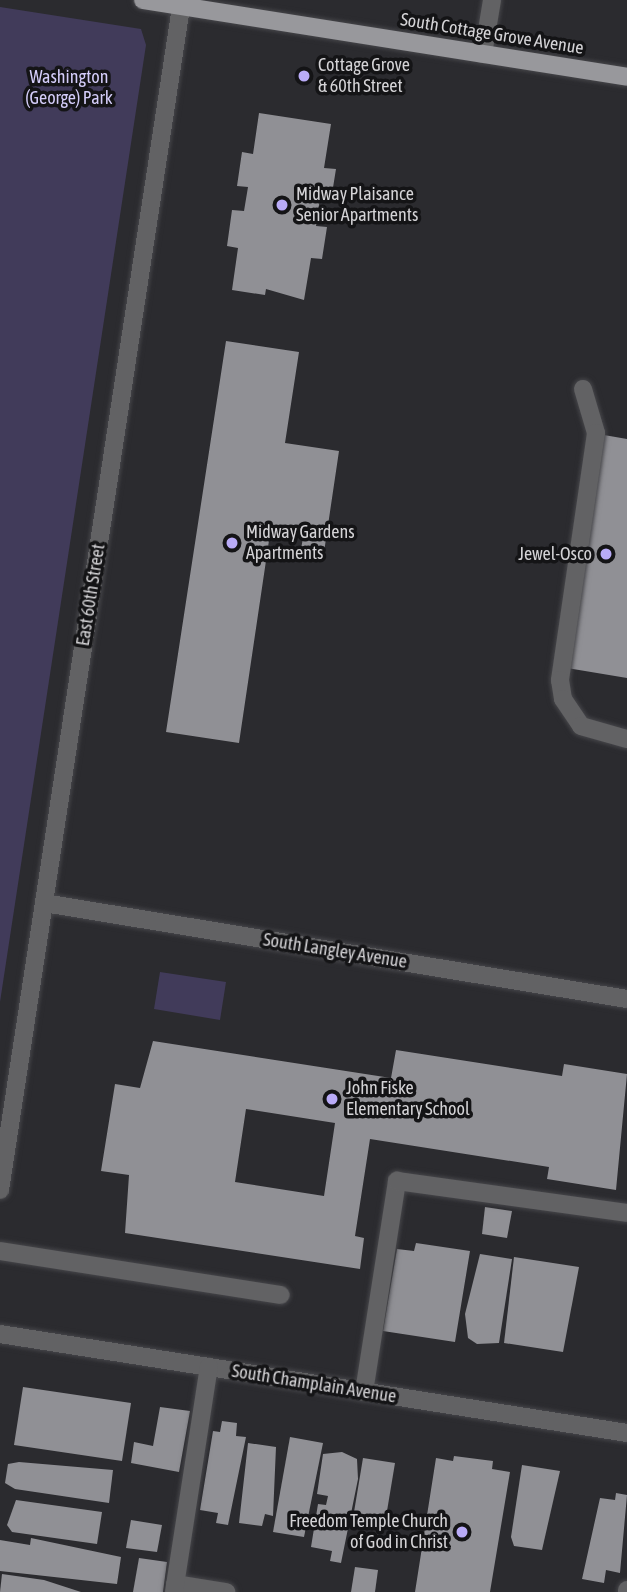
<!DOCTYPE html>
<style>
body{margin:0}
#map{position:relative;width:627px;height:1592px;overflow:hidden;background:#2b2b2f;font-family:"Asap Condensed",sans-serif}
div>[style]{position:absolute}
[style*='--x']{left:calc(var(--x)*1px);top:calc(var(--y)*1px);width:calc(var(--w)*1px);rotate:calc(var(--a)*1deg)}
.green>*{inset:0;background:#413b5a}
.building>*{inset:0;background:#909095}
.roads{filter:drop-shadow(0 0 2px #46464a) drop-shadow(0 0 2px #46464a)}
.minor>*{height:18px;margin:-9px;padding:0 9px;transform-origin:9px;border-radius:9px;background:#626264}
.major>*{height:18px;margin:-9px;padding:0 9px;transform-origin:9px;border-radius:9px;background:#98989c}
.dots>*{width:19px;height:19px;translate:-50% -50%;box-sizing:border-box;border:4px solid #141416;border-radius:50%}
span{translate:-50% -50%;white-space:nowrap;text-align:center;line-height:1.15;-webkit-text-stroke:7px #141416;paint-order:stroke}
.street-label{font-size:18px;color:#d4d3d6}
.poi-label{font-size:18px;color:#d4d3d6}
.left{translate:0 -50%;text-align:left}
.right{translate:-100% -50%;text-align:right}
.park-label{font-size:18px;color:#d4cdf9}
</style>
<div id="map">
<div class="green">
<div style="clip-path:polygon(0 7px,141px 29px,146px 45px,0 1002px)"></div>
<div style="clip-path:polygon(160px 972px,226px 982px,220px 1020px,154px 1009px)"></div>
</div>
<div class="building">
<div style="clip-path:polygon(259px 113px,331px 124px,324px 168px,336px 169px,331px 200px,320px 198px,316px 226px,327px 227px,322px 259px,311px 258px,304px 300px,266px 289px,265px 295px,232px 290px,238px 248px,227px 246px,232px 210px,244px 211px,248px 187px,237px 186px,242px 152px,253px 154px)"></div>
<div style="clip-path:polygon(226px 341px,299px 352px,285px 443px,339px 451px,323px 559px,300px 555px,304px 532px,271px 527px,239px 743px,166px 732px)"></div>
<div style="clip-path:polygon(604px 435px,627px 439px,627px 678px,567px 668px)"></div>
<div style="clip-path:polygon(evenodd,153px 1041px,391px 1078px,396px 1050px,562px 1076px,564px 1064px,627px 1074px,616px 1190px,547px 1179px,549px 1167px,370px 1139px,355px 1236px,364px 1238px,360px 1269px,125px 1233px,129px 1175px,101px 1171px,115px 1084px,140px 1088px,153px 1041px,246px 1109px,335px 1123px,324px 1196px,235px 1182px,246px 1109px)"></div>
<div style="clip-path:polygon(485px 1207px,512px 1211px,507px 1238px,482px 1234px)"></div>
<div style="clip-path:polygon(416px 1243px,470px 1251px,455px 1342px,383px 1331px,397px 1249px,414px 1251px)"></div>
<div style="clip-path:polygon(480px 1254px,512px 1259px,499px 1343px,477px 1344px,468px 1338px,465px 1314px)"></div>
<div style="clip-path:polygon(514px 1257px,579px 1267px,563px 1352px,504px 1343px)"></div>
<div style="clip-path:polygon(23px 1387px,131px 1403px,122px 1461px,14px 1445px)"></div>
<div style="clip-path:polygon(160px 1407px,190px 1411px,179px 1472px,131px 1463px,134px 1442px,153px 1446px)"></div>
<div style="clip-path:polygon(222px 1421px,237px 1423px,236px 1436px,246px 1437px,228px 1525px,216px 1523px,218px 1513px,200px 1510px,213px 1431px,220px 1432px)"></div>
<div style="clip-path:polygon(290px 1437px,323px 1443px,304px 1537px,273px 1532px)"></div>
<div style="clip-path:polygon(248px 1443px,276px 1447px,273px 1516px,265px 1514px,262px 1526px,239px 1523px)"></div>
<div style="clip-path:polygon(342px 1452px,357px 1459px,358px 1479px,341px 1563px,330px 1561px,332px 1551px,311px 1547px,318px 1504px,326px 1505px,328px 1496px,317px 1494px,323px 1454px)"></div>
<div style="clip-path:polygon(454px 1456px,493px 1461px,492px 1469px,510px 1472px,490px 1592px,415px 1592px,436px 1458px,453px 1461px)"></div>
<div style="clip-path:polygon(363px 1458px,395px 1463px,385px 1523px,353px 1518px)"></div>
<div style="clip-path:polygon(19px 1462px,113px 1470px,109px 1503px,15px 1489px,5px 1483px,8px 1464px)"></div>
<div style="clip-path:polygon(522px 1465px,560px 1471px,542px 1550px,514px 1546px,511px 1537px)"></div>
<div style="clip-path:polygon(616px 1493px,627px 1495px,620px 1573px,606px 1570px,604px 1583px,582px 1579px,600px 1498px,615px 1500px)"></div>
<div style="clip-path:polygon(16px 1500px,102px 1512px,97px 1544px,12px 1532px,7px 1525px)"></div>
<div style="clip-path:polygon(131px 1520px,162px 1525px,157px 1552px,126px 1548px)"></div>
<div style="clip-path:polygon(31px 1538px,121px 1557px,117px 1584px,0 1571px,0 1540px,30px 1545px)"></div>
<div style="clip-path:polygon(139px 1558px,167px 1562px,163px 1592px,133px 1592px)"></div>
<div style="clip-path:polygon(355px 1567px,378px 1570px,375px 1592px,351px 1592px)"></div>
<div style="clip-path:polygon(2px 1574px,44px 1580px,81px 1592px,0 1592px)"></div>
</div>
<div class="roads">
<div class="minor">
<div style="--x:483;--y:54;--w:55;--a:-80.5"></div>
<div style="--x:583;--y:389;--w:46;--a:73.5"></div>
<div style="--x:596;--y:433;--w:250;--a:98.3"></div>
<div style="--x:560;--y:680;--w:19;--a:81"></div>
<div style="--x:563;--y:699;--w:32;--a:56"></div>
<div style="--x:581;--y:726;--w:48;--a:15.8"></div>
<div style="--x:44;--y:903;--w:591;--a:9.35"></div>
<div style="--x:0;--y:1190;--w:1204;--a:-81.3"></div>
<div style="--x:0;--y:1251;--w:284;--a:8.9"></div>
<div style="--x:0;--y:1334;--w:635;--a:8.97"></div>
<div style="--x:364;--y:1392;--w:214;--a:-81.1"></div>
<div style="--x:397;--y:1181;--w:232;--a:7.9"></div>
<div style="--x:175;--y:1584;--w:52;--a:8.9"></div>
<div style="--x:174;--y:1592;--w:228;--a:-81.2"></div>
<div style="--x:627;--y:1592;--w:2;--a:-90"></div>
</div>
<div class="major">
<div style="--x:143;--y:0;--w:490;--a:9"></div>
</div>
</div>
<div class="dots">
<div style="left:304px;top:76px;background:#b9abf7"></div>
<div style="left:282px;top:205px;background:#b9abf7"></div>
<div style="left:232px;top:543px;background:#b9abf7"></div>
<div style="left:606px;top:554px;background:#b9abf7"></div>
<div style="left:332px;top:1099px;background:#b9abf7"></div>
<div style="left:462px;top:1532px;background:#b9abf7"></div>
</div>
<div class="street-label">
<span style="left:492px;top:34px;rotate:9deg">South Cottage Grove Avenue</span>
<span style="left:91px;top:595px;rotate:-81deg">East 60th Street</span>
<span style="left:335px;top:951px;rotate:9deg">South Langley Avenue</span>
<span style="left:314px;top:1384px;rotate:9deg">South Champlain Avenue</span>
</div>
<div class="poi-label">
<span class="left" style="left:318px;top:76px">Cottage Grove<br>&amp; 60th Street</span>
<span class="left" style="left:296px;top:205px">Midway Plaisance<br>Senior Apartments</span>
<span class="left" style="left:246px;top:543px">Midway Gardens<br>Apartments</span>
<span class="right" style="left:592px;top:554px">Jewel-Osco</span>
<span class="left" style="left:346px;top:1099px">John Fiske<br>Elementary School</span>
<span class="right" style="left:448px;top:1532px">Freedom Temple Church<br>of God in Christ</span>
</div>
<div class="park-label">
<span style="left:69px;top:88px">Washington<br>(George) Park</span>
</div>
</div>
